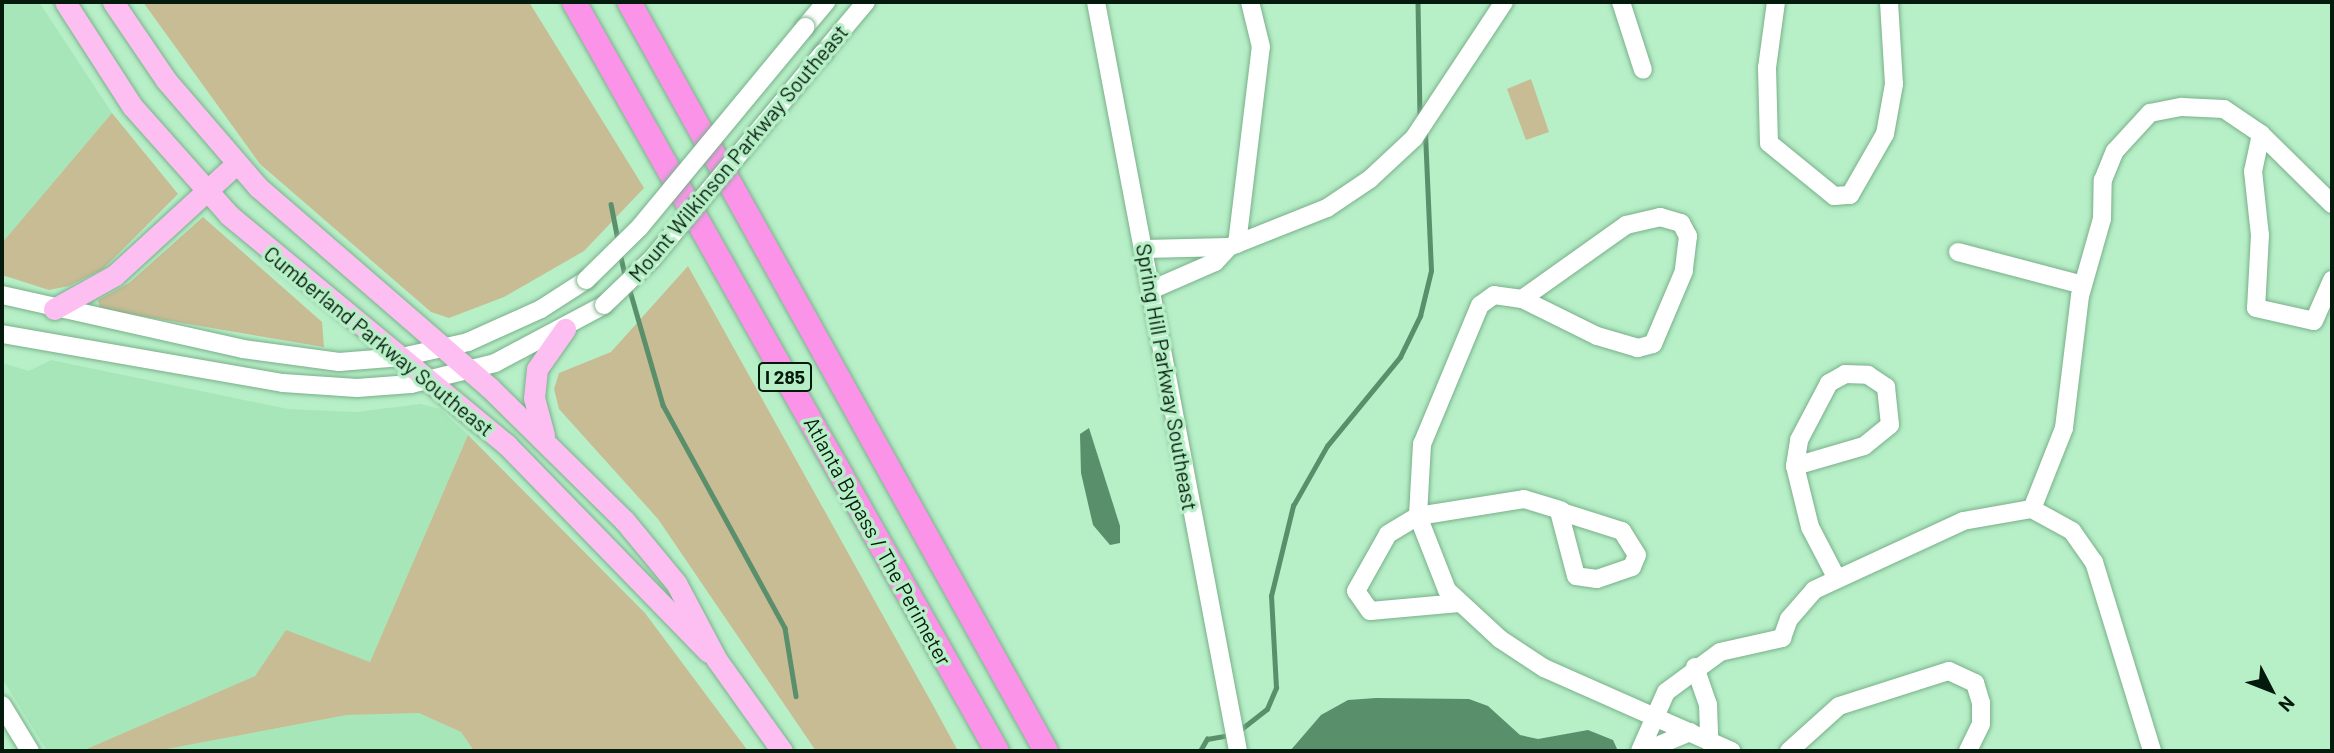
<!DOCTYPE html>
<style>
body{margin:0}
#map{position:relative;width:2334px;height:753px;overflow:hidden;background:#b7efc7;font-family:Barlow,sans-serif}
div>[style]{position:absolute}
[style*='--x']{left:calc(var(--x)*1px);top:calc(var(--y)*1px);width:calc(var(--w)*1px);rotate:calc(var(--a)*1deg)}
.built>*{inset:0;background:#a6e6b9}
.green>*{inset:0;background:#c8bc95}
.water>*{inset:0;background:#59906b}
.stream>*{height:4.5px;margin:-2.25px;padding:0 2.25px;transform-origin:2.25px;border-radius:2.25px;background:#59906b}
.roads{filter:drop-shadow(0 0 2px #79b08a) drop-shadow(0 0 2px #79b08a)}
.minor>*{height:18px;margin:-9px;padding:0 9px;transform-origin:9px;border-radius:9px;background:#fff}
.major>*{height:21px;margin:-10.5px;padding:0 10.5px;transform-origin:10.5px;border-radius:10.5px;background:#fdbff2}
.highway>*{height:24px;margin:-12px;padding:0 12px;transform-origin:12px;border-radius:12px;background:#fb94e9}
.bridges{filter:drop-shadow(0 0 2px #79b08a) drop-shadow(0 0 2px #79b08a)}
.minor-bridge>*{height:18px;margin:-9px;padding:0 9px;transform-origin:9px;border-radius:9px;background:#fff}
span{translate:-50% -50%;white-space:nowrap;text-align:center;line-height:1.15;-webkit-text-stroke:7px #b7efc7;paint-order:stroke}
.shield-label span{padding:2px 5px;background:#b7efc7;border:2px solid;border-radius:5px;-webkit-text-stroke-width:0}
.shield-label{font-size:19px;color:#041a0c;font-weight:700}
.street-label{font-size:21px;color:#041a0c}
.frame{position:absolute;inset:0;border:4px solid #041a0c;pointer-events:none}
.north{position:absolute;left:2236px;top:655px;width:70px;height:70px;-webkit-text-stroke:5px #b7efc7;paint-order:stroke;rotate:132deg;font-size:19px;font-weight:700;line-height:28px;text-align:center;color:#041a0c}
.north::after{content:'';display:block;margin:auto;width:24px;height:32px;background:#041a0c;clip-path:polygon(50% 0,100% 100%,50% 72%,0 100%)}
</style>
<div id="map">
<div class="built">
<div style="clip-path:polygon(2px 2px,39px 2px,112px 113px,2px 243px)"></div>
<div style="clip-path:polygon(51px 360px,288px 409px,356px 412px,421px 404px,440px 409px,468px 435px,370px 662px,286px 631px,255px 676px,82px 751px,47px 751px,2px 678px,2px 363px,29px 371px)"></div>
<div style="clip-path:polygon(420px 713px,461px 732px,474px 751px,156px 751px,347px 715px)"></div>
</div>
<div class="green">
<div style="clip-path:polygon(143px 2px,529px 2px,644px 188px,584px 251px,504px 297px,449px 318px,431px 312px,260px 164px)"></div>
<div style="clip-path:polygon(1531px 79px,1549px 132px,1526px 140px,1507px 89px)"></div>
<div style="clip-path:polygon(112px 113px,178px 194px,103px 269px,69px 286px,49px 290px,2px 275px,2px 243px)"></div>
<div style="clip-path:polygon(203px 217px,322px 322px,324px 347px,100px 309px,98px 300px,129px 283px)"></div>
<div style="clip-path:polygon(688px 266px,934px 707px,958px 751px,816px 751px,658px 519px,559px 409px,554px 389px,559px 373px,611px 352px)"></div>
<div style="clip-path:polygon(468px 435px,645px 613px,748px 751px,474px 751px,461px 732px,419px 713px,347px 715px,156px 751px,82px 751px,255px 676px,286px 630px,370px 662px)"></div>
</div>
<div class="water">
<div style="clip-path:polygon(1089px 428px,1120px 526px,1120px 543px,1110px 545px,1093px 525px,1081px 473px,1080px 434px)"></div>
<div style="clip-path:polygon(1376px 698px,1469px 699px,1488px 706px,1520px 735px,1538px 739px,1588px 730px,1613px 740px,1618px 751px,1290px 751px,1321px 715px,1348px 700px)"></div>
</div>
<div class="stream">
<div style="--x:1418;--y:2;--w:117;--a:89"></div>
<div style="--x:611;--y:204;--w:38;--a:79"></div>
<div style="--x:620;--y:253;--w:27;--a:77"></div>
<div style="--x:629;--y:287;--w:123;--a:73.9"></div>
<div style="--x:663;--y:405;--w:254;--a:61.3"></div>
<div style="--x:785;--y:628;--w:69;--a:80.8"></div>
<div style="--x:1240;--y:730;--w:34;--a:-38"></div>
<div style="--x:1267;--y:709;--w:23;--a:-67"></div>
<div style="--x:1276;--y:688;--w:92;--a:-93.1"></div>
<div style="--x:1271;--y:596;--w:93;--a:-76.3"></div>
<div style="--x:1293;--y:506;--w:69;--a:-60.5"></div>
<div style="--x:1327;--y:446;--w:115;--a:-50.6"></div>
<div style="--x:1400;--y:357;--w:46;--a:-64"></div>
<div style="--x:1420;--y:316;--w:46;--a:-76.3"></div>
<div style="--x:1431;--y:271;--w:137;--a:-92.5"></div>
<div style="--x:1200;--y:751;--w:14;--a:-60"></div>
<div style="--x:1207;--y:739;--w:22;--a:-10"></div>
</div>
<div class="roads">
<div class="minor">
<div style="--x:1096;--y:2;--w:762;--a:79.26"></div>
<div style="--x:1621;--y:2;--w:71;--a:72.1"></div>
<div style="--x:1776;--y:2;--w:67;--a:97.8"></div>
<div style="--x:1767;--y:68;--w:75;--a:88.5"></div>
<div style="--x:1769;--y:143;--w:84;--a:39.2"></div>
<div style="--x:1834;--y:196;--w:16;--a:-4"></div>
<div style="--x:1850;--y:195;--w:70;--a:-60.2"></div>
<div style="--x:1885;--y:134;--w:51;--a:-79.8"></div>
<div style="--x:1894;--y:84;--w:82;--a:-93.5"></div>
<div style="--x:805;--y:27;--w:33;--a:-50"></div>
<div style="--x:823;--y:53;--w:67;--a:-49.9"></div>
<div style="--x:2332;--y:204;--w:100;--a:-135.4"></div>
<div style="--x:2261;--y:134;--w:38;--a:102"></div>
<div style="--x:2253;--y:171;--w:64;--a:83.8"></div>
<div style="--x:2260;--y:235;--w:73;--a:93.1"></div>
<div style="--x:2256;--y:308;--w:59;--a:12.6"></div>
<div style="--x:2314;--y:321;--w:45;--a:-66.3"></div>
<div style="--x:1660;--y:217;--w:22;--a:16"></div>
<div style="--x:1681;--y:223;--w:15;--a:62"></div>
<div style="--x:1688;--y:236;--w:35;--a:97"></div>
<div style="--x:1684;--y:271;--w:79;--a:113"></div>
<div style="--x:1653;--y:344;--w:16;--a:165"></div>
<div style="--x:1638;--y:348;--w:43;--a:-163.7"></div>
<div style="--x:1597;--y:336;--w:84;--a:-153.7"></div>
<div style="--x:1522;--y:299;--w:128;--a:-35.4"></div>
<div style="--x:1626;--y:225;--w:35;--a:-13"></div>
<div style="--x:1237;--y:244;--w:198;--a:-83.1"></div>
<div style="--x:1261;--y:47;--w:46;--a:-103.7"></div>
<div style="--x:1144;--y:249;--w:85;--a:-1.3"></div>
<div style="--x:1958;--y:252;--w:129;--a:14.8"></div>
<div style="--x:1151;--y:290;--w:70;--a:-23.6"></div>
<div style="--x:1215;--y:262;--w:21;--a:-47"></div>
<div style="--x:1229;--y:247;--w:105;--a:-21.7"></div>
<div style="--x:1327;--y:208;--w:52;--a:-34"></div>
<div style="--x:1370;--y:179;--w:60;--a:-43"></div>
<div style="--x:1414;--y:138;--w:163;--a:-56.5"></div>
<div style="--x:2;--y:295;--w:247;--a:12.6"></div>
<div style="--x:243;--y:349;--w:97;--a:7.7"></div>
<div style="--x:339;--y:362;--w:63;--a:-4.5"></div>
<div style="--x:402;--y:357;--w:68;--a:-12.8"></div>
<div style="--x:468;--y:342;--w:80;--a:-24.3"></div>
<div style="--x:541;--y:309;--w:54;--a:-32.8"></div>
<div style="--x:1522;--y:299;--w:28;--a:-172"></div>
<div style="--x:1494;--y:295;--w:17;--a:144"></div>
<div style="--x:1480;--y:305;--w:151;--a:112.6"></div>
<div style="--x:1422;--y:444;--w:72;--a:93.2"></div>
<div style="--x:1418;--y:516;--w:79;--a:68.6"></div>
<div style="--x:1447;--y:590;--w:72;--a:42.8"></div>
<div style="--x:1500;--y:639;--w:53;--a:33.4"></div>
<div style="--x:1544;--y:668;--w:205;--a:23.9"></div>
<div style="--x:2;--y:334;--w:285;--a:9.9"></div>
<div style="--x:283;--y:383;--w:74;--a:3.9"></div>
<div style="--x:357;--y:388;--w:54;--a:-4.2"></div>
<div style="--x:411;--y:384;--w:87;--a:-14"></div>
<div style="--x:495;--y:363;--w:123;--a:-28"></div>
<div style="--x:1845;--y:374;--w:23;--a:2"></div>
<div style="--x:1868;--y:375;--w:22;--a:34"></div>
<div style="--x:1886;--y:387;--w:38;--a:84"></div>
<div style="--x:1890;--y:425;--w:33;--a:141"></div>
<div style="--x:1864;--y:446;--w:72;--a:163.8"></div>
<div style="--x:1795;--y:466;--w:26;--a:-81"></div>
<div style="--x:1799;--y:440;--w:64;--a:-62.2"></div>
<div style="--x:1829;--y:383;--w:18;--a:-29"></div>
<div style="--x:1795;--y:466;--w:63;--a:76.2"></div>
<div style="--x:1810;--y:527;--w:56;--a:62.5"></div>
<div style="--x:2032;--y:509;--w:46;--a:28.8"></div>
<div style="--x:2072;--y:531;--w:38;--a:55"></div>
<div style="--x:2094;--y:562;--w:198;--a:72.9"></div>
<div style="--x:1559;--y:511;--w:66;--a:17.6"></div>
<div style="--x:1622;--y:531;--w:28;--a:58"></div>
<div style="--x:1637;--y:555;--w:13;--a:113"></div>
<div style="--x:1632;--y:567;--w:37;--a:161"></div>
<div style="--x:1597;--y:579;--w:21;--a:-172"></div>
<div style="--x:1576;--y:576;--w:67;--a:-104.7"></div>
<div style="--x:1459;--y:603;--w:89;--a:174.9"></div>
<div style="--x:1370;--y:611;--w:24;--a:-125"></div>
<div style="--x:1356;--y:591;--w:65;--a:-60.7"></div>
<div style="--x:1388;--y:534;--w:35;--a:-31"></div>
<div style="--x:1418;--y:516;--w:107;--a:-9.1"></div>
<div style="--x:1524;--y:499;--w:39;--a:17"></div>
<div style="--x:1695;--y:667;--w:39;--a:71"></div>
<div style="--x:1708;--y:704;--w:38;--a:88"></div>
<div style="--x:2;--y:705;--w:54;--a:58.7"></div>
<div style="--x:1640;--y:751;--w:64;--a:-66.2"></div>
<div style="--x:1666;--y:692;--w:67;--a:-36.5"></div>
<div style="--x:1720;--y:652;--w:64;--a:-12.7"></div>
<div style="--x:1782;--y:638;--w:20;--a:-70"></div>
<div style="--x:1789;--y:619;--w:38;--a:-49"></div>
<div style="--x:1814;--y:590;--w:164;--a:-24.8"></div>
<div style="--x:1963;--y:521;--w:70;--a:-9.9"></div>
<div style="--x:2032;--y:509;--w:87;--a:-68.4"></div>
<div style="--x:2064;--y:428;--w:133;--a:-83.1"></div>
<div style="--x:2080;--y:296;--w:80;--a:-74.1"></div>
<div style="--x:2102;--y:219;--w:39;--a:-89"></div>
<div style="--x:2103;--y:180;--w:31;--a:-68"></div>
<div style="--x:2115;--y:151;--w:52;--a:-47.4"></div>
<div style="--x:2150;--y:113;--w:33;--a:-11"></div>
<div style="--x:2182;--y:107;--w:42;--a:2.7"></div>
<div style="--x:2224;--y:109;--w:45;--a:34"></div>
<div style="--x:1645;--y:751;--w:49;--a:-22.9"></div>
<div style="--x:1789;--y:751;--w:67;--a:-42"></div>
<div style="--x:1839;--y:706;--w:115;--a:-17.7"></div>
<div style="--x:1949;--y:671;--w:29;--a:25"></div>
<div style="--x:1975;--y:683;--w:21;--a:73"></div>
<div style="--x:1981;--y:703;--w:21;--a:90"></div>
<div style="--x:1981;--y:724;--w:30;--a:116"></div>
</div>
<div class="major">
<div style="--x:65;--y:2;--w:124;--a:57.2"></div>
<div style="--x:132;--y:106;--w:146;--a:48.3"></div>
<div style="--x:229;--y:215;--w:361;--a:39.6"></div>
<div style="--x:507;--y:445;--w:289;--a:45.8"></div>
<div style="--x:113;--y:2;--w:94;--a:55.8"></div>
<div style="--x:166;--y:80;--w:141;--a:49.3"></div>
<div style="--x:258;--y:187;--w:306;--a:40.9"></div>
<div style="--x:489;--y:387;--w:190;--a:44.6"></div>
<div style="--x:624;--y:520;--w:82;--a:50.5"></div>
<div style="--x:676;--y:583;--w:87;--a:62"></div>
<div style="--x:717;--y:660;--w:112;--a:54.5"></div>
<div style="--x:54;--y:309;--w:70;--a:-29.1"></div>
<div style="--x:115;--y:275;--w:164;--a:-42.5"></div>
<div style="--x:544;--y:435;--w:38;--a:-105"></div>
<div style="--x:534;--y:398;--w:29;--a:-84"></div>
<div style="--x:537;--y:369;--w:49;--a:-55"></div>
</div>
<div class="highway">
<div style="--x:574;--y:2;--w:860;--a:60.54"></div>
<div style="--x:629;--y:2;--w:857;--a:60.89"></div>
</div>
</div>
<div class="bridges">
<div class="minor-bridge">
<div style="--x:586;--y:280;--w:74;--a:-44.5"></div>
<div style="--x:639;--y:228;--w:261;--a:-50.4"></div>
<div style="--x:604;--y:305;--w:66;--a:-43.8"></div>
<div style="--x:652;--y:259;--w:268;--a:-50.3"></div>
</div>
</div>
<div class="shield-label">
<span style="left:785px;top:377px">I 285</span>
</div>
<div class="street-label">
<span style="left:738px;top:153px;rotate:-50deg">Mount Wilkinson Parkway Southeast</span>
<span style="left:379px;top:341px;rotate:39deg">Cumberland Parkway Southeast</span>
<span style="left:1167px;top:377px;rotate:80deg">Spring Hill Parkway Southeast</span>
<span style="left:878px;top:541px;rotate:61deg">Atlanta Bypass / The Perimeter</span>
</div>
<div class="frame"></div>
<div class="north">N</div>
</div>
